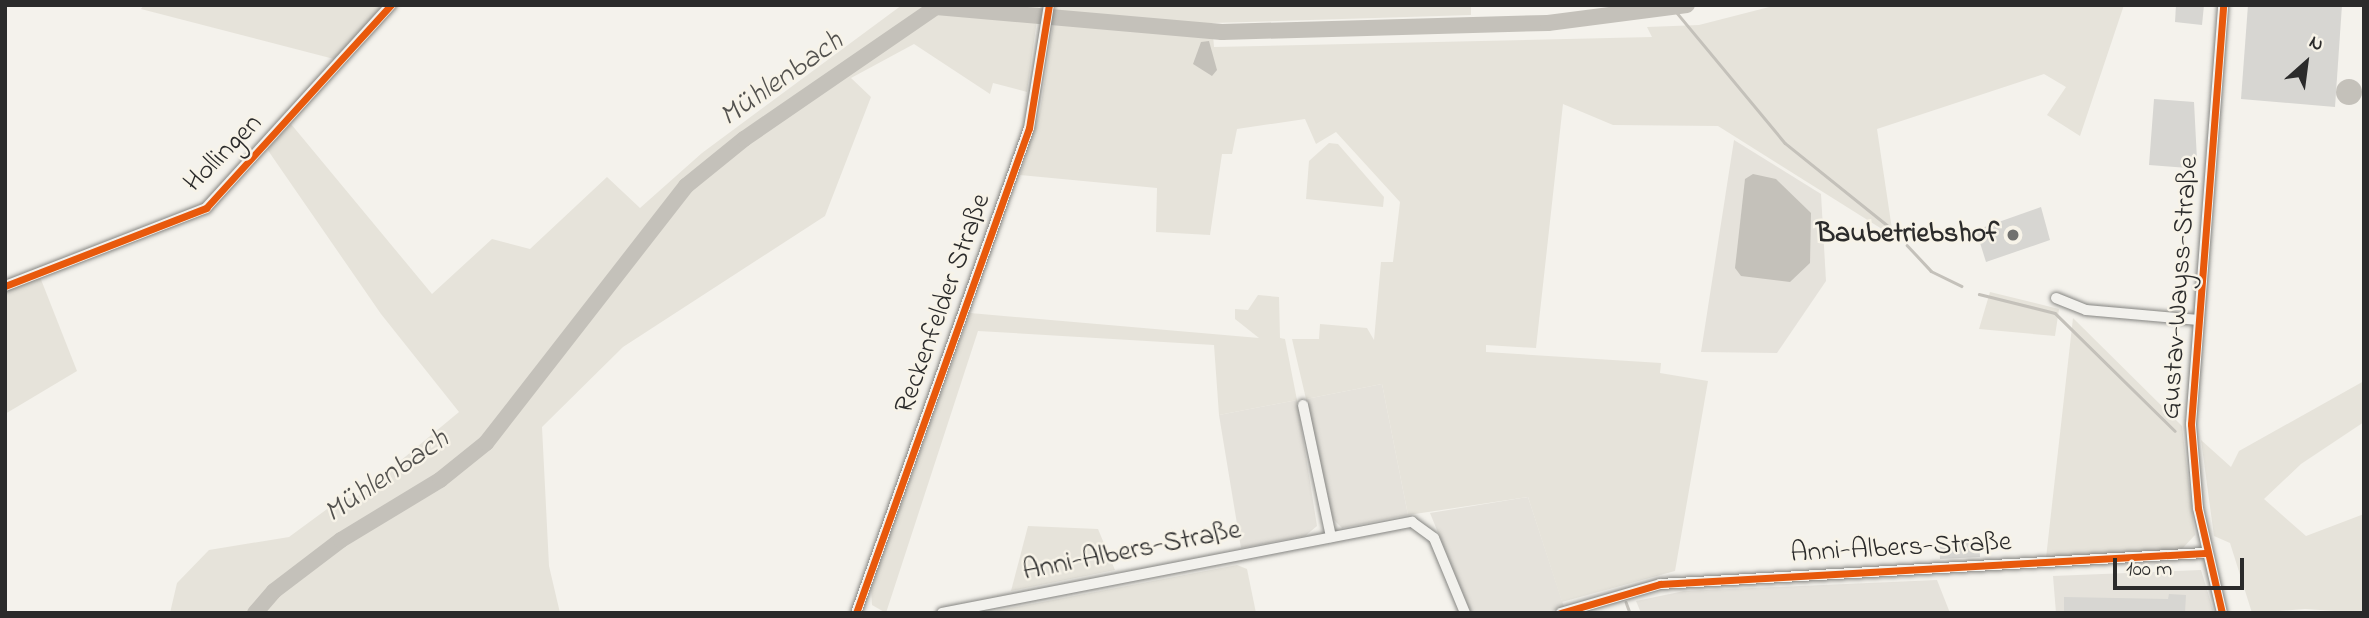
<!DOCTYPE html>
<meta charset="utf-8">
<style>
body{margin:0}
#map{position:relative;width:2369px;height:618px;overflow:hidden;background:#f4f2ec;font-family:"Indie Flower",sans-serif}
div>[style]{position:absolute}
[style*='--x']{left:calc(var(--x)*1px);top:calc(var(--y)*1px);width:calc(var(--w)*1px);rotate:calc(var(--a)*1deg)}
.built>*{inset:0;background:#e5e2db}
.green>*{inset:0;background:#e6e3da}
.water>*{inset:0;background:#c4c1ba}
.round{border-radius:50%}
.stream>*{height:2.5px;margin:-1.25px;padding:0 1.25px;transform-origin:1.25px;border-radius:1.25px;background:#c4c1ba}
.river>*{height:16px;margin:-8px;padding:0 8px;transform-origin:8px;border-radius:8px;background:#c4c1ba}
.building>*{inset:0;background:#d7d6d2}
.roads{filter:drop-shadow(0 0 2px #858582) drop-shadow(0 0 2px #858582)}
.minor>*{height:10px;margin:-5px;padding:0 5px;transform-origin:5px;border-radius:5px;background:#f2f1ed}
.cycleway>*{height:7px;margin:-3.5px;padding:0 3.5px;transform-origin:3.5px;border-radius:3.5px;background:#e8590c}
.dots>*{width:19px;height:19px;translate:-50% -50%;box-sizing:border-box;border:4px solid #f7f3e8;border-radius:50%}
span{translate:-50% -50%;white-space:nowrap;text-align:center;line-height:1.15;-webkit-text-stroke:5px #f7f3e8;paint-order:stroke}
.street-label{font-size:28px;color:#2b2b2b}
.poi-label{font-size:28px;color:#2b2b2b;font-weight:700}
.right{translate:-100% -50%;text-align:right}
.water-label{font-size:30px;color:#53524f;font-style:italic}
.frame{position:absolute;inset:0;border:7px solid #2b2b2b;pointer-events:none}
.north{position:absolute;left:2271px;top:28px;width:70px;height:70px;-webkit-text-stroke:5px #f7f3e8;paint-order:stroke;rotate:28deg;font-size:19px;font-weight:700;line-height:28px;text-align:center;color:#2b2b2b}
.north::after{content:'';display:block;margin:auto;width:24px;height:32px;background:#2b2b2b;clip-path:polygon(50% 0,100% 100%,50% 72%,0 100%)}
.scale{position:absolute;left:2113px;top:558px;width:131px;height:32px;box-sizing:border-box;border:4px solid #2b2b2b;border-top:0;padding-left:9px;font-size:21px;line-height:24px;white-space:nowrap;color:#2b2b2b;-webkit-text-stroke:5px #f7f3e8;paint-order:stroke}
</style>
<div id="map">
<div class="built">
<div style="clip-path:polygon(1734px 140px,1821px 194px,1826px 281px,1777px 353px,1701px 352px)"></div>
<div style="clip-path:polygon(1382px 384px,1408px 515px,1342px 528px,1330px 516px,1306px 399px)"></div>
<div style="clip-path:polygon(1297px 400px,1317px 526px,1305px 536px,1241px 548px,1219px 415px)"></div>
<div style="clip-path:polygon(1528px 497px,1564px 607px,1547px 613px,1471px 613px,1430px 513px)"></div>
<div style="clip-path:polygon(2201px 570px,2214px 613px,2056px 613px,2053px 576px)"></div>
<div style="clip-path:polygon(1937px 580px,1950px 613px,1641px 613px,1636px 601px,1684px 591px)"></div>
</div>
<div class="green">
<div style="clip-path:polygon(144px 5px,383px 5px,334px 59px,141px 9px)"></div>
<div style="clip-path:polygon(902px 5px,1039px 5px,1027px 92px,993px 83px,990px 94px,914px 44px,851px 78px,871px 97px,825px 216px,623px 347px,542px 427px,549px 566px,560px 613px,170px 613px,177px 583px,209px 550px,289px 537px,338px 501px,358px 496px,459px 412px,381px 314px,267px 149px,291px 124px,432px 294px,492px 239px,530px 249px,607px 177px,640px 208px,702px 153px)"></div>
<div style="clip-path:polygon(1056px 5px,1471px 5px,1471px 15px,1212px 23px,1214px 47px,1652px 37px,1647px 27px,1699px 25px,1777px 5px,2124px 5px,2080px 136px,2047px 115px,2066px 87px,2044px 74px,1877px 129px,1893px 236px,1718px 126px,1613px 125px,1563px 104px,1536px 348px,1486px 345px,1486px 352px,1661px 363px,1660px 373px,1708px 381px,1675px 571px,1562px 602px,1528px 497px,1408px 515px,1382px 384px,1306px 399px,1292px 339px,1319px 339px,1320px 324px,1367px 328px,1374px 340px,1381px 262px,1393px 262px,1400px 202px,1336px 132px,1316px 144px,1305px 119px,1237px 129px,1232px 154px,1222px 154px,1210px 235px,1156px 232px,1157px 188px,1020px 175px,1040px 111px)"></div>
<div style="clip-path:polygon(1329px 143px,1338px 144px,1384px 197px,1383px 207px,1306px 199px,1309px 161px)"></div>
<div style="clip-path:polygon(40px 277px,77px 371px,5px 414px,5px 290px)"></div>
<div style="clip-path:polygon(1990px 292px,2059px 309px,2055px 336px,1979px 329px)"></div>
<div style="clip-path:polygon(1258px 295px,1279px 297px,1280px 338px,1285px 339px,1297px 400px,1219px 415px,1214px 345px,978px 331px,886px 613px,872px 605px,871px 588px,970px 313px,1259px 338px,1235px 319px,1235px 309px,1248px 310px)"></div>
<div style="clip-path:polygon(2073px 318px,2182px 426px,2195px 535px,2181px 550px,2046px 558px)"></div>
<div style="clip-path:polygon(2364px 381px,2364px 422px,2301px 464px,2264px 499px,2306px 536px,2364px 514px,2364px 613px,2305px 609px,2252px 613px,2230px 543px,2214px 536px,2201px 440px,2231px 467px,2239px 451px)"></div>
<div style="clip-path:polygon(1028px 526px,1098px 529px,1115px 570px,1011px 591px)"></div>
<div style="clip-path:polygon(1237px 565px,1247px 569px,1256px 613px,984px 613px)"></div>
</div>
<div class="water">
<div style="clip-path:polygon(1209px 41px,1217px 70px,1212px 76px,1193px 64px,1201px 42px)"></div>
<div class="round" style="left:2336px;top:79px;width:26px;height:26px"></div>
<div style="clip-path:polygon(1753px 174px,1776px 179px,1811px 213px,1810px 263px,1790px 282px,1741px 276px,1735px 268px,1745px 179px)"></div>
</div>
<div class="stream">
<div style="--x:936;--y:7;--w:2;--a:-63"></div>
<div style="--x:1673;--y:8;--w:175;--a:50.3"></div>
<div style="--x:1785;--y:143;--w:144;--a:38.8"></div>
<div style="--x:1907;--y:245;--w:35;--a:47"></div>
<div style="--x:1931;--y:271;--w:34;--a:26"></div>
<div style="--x:1979;--y:294;--w:78;--a:14"></div>
<div style="--x:2055;--y:313;--w:168;--a:44.5"></div>
<div style="--x:1626;--y:602;--w:12;--a:70"></div>
</div>
<div class="river">
<div style="--x:255;--y:613;--w:29;--a:-49"></div>
<div style="--x:274;--y:591;--w:84;--a:-37.3"></div>
<div style="--x:341;--y:540;--w:116;--a:-31.2"></div>
<div style="--x:440;--y:480;--w:59;--a:-38.8"></div>
<div style="--x:486;--y:443;--w:326;--a:-52.1"></div>
<div style="--x:686;--y:186;--w:75;--a:-39"></div>
<div style="--x:744;--y:139;--w:233;--a:-34.5"></div>
<div style="--x:936;--y:7;--w:287;--a:5"></div>
<div style="--x:1222;--y:32;--w:326;--a:-1.6"></div>
<div style="--x:1548;--y:23;--w:140;--a:-7.4"></div>
</div>
<div class="building">
<div style="clip-path:polygon(2176px 5px,2204px 5px,2202px 25px,2175px 22px)"></div>
<div style="clip-path:polygon(2248px 5px,2342px 5px,2335px 107px,2241px 99px)"></div>
<div style="clip-path:polygon(2154px 99px,2194px 102px,2197px 160px,2189px 160px,2188px 168px,2149px 165px)"></div>
<div style="clip-path:polygon(2041px 207px,2050px 240px,1986px 262px,1976px 230px)"></div>
<div style="clip-path:polygon(1979px 541px,1980px 557px,1940px 559px,1939px 543px)"></div>
<div style="clip-path:polygon(2169px 594px,2186px 595px,2185px 613px,2064px 613px,2064px 597px,2168px 599px)"></div>
</div>
<div class="roads">
<div class="minor">
<div style="--x:5;--y:286;--w:216;--a:-21.2"></div>
<div style="--x:206;--y:208;--w:275;--a:-47.7"></div>
<div style="--x:2056;--y:298;--w:32;--a:22"></div>
<div style="--x:2086;--y:310;--w:113;--a:5.1"></div>
<div style="--x:1303;--y:405;--w:135;--a:78"></div>
<div style="--x:856;--y:613;--w:515;--a:-70.37"></div>
<div style="--x:1029;--y:128;--w:125;--a:-80.8"></div>
<div style="--x:942;--y:613;--w:479;--a:-11"></div>
<div style="--x:1412;--y:522;--w:27;--a:36"></div>
<div style="--x:1434;--y:538;--w:81;--a:67.5"></div>
<div style="--x:1561;--y:613;--w:103;--a:-16.3"></div>
<div style="--x:1660;--y:584;--w:546;--a:-3.26"></div>
<div style="--x:2222;--y:613;--w:108;--a:-102.9"></div>
<div style="--x:2198;--y:508;--w:84;--a:-94.8"></div>
<div style="--x:2191;--y:424;--w:420;--a:-85.6"></div>
</div>
</div>
<div class="cycleway">
<div style="--x:5;--y:286;--w:216;--a:-21.2"></div>
<div style="--x:206;--y:208;--w:275;--a:-47.7"></div>
<div style="--x:856;--y:613;--w:515;--a:-70.37"></div>
<div style="--x:1029;--y:128;--w:125;--a:-80.8"></div>
<div style="--x:1561;--y:613;--w:103;--a:-16.3"></div>
<div style="--x:1660;--y:584;--w:546;--a:-3.26"></div>
<div style="--x:2222;--y:613;--w:108;--a:-102.9"></div>
<div style="--x:2198;--y:508;--w:84;--a:-94.8"></div>
<div style="--x:2191;--y:424;--w:420;--a:-85.6"></div>
</div>
<div class="dots">
<div style="left:2013px;top:235px;background:#71716f"></div>
</div>
<div class="street-label">
<span style="left:224px;top:154px;rotate:-45deg">Hollingen</span>
<span style="left:2181px;top:288px;rotate:-86deg">Gustav-Wayss-Straße</span>
<span style="left:944px;top:304px;rotate:-70deg">Reckenfelder Straße</span>
<span style="left:1901px;top:549px;rotate:-3deg">Anni-Albers-Straße</span>
<span style="left:1132px;top:552px;rotate:-11deg">Anni-Albers-Straße</span>
</div>
<div class="poi-label">
<span class="right" style="left:1999px;top:235px">Baubetriebshof</span>
</div>
<div class="water-label">
<span style="left:782px;top:80px;rotate:-35deg">Mühlenbach</span>
<span style="left:387px;top:477px;rotate:-34deg">Mühlenbach</span>
</div>
<div class="frame"></div>
<div class="north">N</div>
<div class="scale">100 m</div>
</div>
